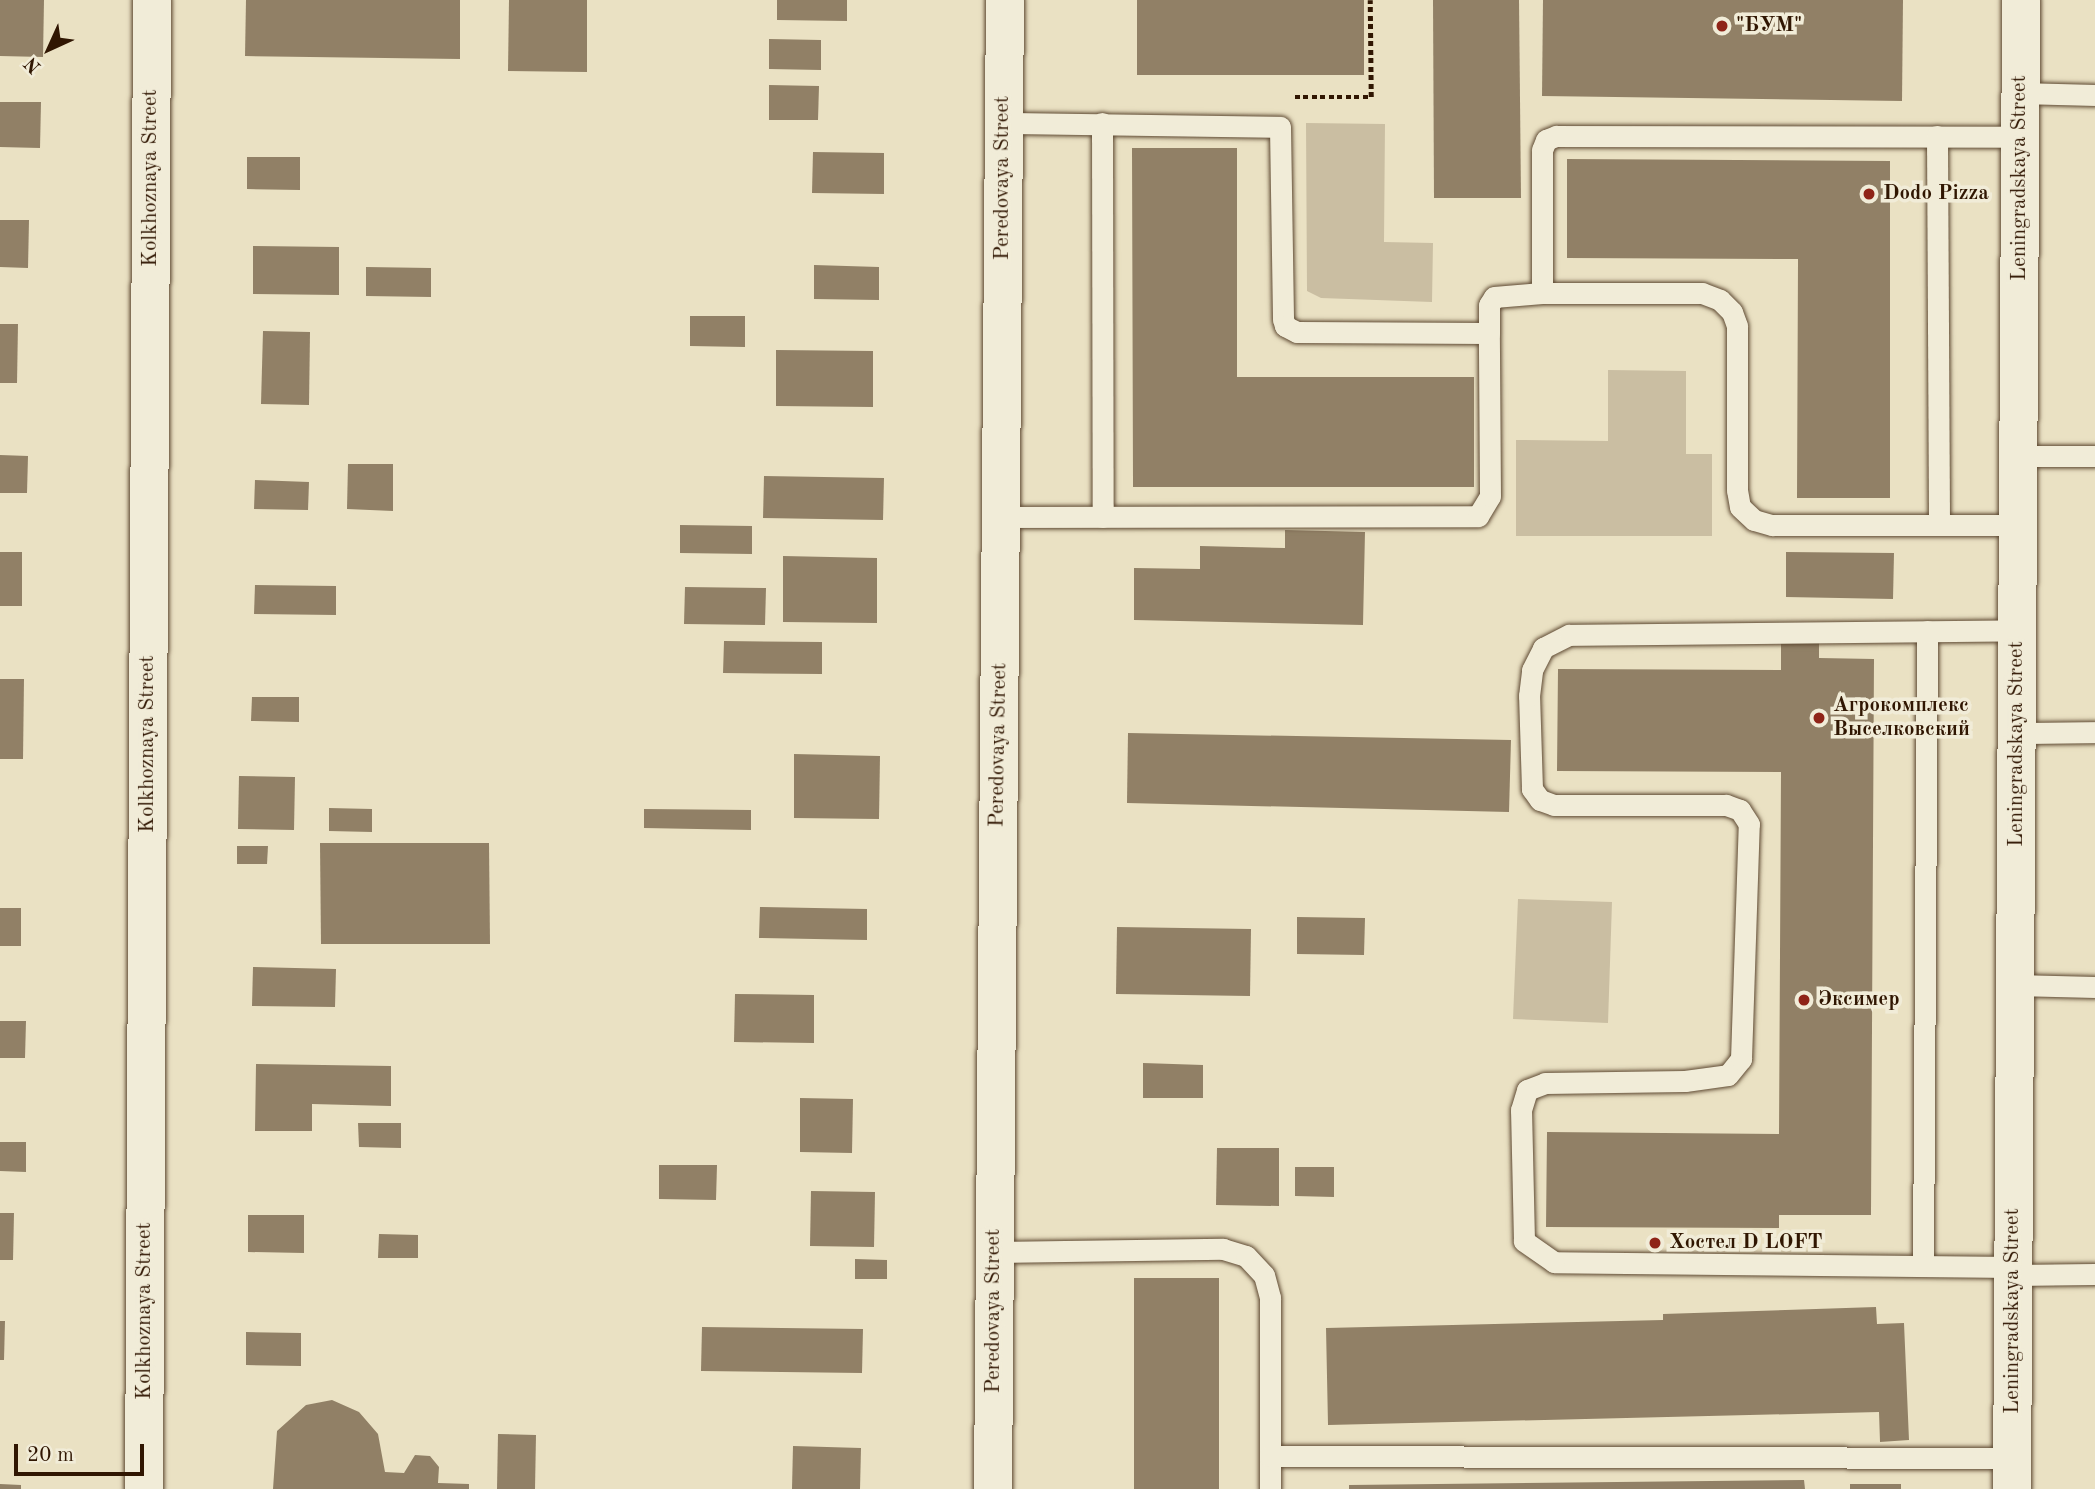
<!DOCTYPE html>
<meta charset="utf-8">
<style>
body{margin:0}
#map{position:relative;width:2095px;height:1489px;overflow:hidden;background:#eae1c3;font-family:"Old Standard TT",serif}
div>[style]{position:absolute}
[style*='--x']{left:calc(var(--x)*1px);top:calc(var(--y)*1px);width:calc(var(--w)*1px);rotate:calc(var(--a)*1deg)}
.green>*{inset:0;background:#cabea2}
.building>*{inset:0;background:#918066}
.path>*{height:4.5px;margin-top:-2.25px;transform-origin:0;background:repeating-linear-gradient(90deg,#301602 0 5px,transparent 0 8.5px)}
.roads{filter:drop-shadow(0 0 2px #5e4932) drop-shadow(0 0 2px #5e4932)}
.lane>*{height:21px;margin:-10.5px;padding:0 10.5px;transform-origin:10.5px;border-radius:10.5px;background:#f1ecd8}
.street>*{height:38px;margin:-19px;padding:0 19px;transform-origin:19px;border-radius:19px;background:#f1ecd8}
.secondary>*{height:38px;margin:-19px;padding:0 19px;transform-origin:19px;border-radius:19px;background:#f1ecd8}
.dots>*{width:19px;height:19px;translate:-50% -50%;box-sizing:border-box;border:4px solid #f1ecd8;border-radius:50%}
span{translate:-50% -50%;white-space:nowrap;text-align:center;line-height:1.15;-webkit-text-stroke:7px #f1ecd8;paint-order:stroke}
.poi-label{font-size:21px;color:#301602;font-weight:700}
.left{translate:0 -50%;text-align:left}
.street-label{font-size:21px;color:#301602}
.north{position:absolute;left:14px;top:14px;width:70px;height:70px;-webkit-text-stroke:5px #f1ecd8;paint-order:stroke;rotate:225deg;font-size:19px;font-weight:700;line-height:28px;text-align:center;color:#301602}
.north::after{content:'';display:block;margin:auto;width:24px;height:32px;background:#301602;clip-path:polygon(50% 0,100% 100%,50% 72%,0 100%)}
.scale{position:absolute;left:14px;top:1444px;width:130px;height:32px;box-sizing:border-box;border:4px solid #301602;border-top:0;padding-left:9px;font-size:21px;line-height:24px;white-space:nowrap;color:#301602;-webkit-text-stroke:5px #f1ecd8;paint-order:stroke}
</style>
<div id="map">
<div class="green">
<div style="clip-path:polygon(1306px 123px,1385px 124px,1384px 242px,1433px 243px,1432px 302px,1321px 298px,1307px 291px)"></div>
<div style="clip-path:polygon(1608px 370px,1686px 371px,1686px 454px,1712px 454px,1712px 536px,1516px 536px,1516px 440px,1608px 441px)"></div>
<div style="clip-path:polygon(1518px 899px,1612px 902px,1608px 1023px,1513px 1019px)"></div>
</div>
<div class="building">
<div style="clip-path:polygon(0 0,44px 0,43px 57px,0 56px)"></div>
<div style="clip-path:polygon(246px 0,460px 0,460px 59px,245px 56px)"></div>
<div style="clip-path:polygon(509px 0,587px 0,587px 72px,508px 71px)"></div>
<div style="clip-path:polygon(777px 0,847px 0,847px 21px,777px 20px)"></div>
<div style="clip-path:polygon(1137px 0,1364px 0,1364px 75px,1137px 75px)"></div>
<div style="clip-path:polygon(1433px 0,1519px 0,1521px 198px,1434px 198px)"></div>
<div style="clip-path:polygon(1543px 0,1903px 0,1902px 101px,1542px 96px)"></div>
<div style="clip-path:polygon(769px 39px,821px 40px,821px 70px,769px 69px)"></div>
<div style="clip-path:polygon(769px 85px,819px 86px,818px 120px,769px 120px)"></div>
<div style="clip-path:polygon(0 102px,41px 102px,40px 148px,0 147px)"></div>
<div style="clip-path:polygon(1132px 148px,1237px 148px,1237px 377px,1474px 377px,1474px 487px,1133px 487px)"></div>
<div style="clip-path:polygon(813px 152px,884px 153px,884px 194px,812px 193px)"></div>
<div style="clip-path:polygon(247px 157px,300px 157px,300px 190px,247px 189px)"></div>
<div style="clip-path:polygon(1567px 159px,1890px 161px,1890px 498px,1797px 498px,1798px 259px,1567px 258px)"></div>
<div style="clip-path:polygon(0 220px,29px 220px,28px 268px,0 267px)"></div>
<div style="clip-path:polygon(253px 246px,339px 247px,339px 295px,253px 294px)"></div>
<div style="clip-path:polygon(814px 265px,879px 267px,879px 300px,814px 299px)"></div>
<div style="clip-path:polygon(366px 267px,431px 268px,431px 297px,366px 296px)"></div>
<div style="clip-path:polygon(690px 316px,745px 316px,745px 347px,690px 346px)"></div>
<div style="clip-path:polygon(0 324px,18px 324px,17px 383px,0 383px)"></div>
<div style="clip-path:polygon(263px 331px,310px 332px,309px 405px,261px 404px)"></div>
<div style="clip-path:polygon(776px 350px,873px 351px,873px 407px,776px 406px)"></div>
<div style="clip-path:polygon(0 455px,28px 456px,27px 493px,0 493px)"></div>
<div style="clip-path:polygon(348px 464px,393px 464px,393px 511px,347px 509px)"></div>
<div style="clip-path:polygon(764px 476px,884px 478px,883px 520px,763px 518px)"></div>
<div style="clip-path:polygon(255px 480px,309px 482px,308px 510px,254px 509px)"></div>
<div style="clip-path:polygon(680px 525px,752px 526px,752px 554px,680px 553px)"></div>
<div style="clip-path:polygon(1285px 530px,1365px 532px,1363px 625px,1134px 620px,1134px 568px,1200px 569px,1200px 546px,1285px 548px)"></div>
<div style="clip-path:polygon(0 552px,22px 552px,22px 606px,0 606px)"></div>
<div style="clip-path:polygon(1786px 552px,1894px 553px,1893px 599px,1786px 597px)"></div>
<div style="clip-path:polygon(783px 556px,877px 558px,877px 623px,783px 622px)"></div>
<div style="clip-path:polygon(255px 585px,336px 586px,336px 615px,254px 614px)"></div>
<div style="clip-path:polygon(685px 587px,766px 588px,765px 625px,684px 624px)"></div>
<div style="clip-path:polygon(724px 641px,822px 642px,822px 674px,723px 673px)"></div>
<div style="clip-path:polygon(1781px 643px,1819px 643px,1819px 658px,1874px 659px,1871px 1215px,1779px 1215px,1779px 1228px,1546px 1227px,1547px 1132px,1779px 1134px,1781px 772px,1557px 771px,1558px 669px,1781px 670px)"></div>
<div style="clip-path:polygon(0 679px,24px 679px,23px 759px,0 759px)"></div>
<div style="clip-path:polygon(252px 697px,299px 697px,299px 722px,251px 721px)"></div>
<div style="clip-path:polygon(1128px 733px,1511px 740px,1509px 812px,1127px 803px)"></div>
<div style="clip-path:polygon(794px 754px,880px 756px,879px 819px,794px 818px)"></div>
<div style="clip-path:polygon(239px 776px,295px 777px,294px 830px,238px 829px)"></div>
<div style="clip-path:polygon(329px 808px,372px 809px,372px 832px,329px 831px)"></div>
<div style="clip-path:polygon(644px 809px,751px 810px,751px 830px,644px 828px)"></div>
<div style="clip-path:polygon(320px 843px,489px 843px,490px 944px,321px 944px)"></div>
<div style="clip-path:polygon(237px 846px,268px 846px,267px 864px,237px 864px)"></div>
<div style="clip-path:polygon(760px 907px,867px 909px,867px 940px,759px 938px)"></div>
<div style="clip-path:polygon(0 908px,21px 908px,21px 946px,0 946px)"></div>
<div style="clip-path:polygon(1297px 917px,1365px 918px,1364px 955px,1297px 954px)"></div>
<div style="clip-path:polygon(1117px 927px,1251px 929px,1250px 996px,1116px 994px)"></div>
<div style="clip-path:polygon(253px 967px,336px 969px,335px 1007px,252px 1006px)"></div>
<div style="clip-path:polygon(735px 994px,814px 995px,814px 1043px,734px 1042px)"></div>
<div style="clip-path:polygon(0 1021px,26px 1021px,25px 1058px,0 1058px)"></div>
<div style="clip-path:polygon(1143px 1063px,1203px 1065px,1203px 1098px,1143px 1098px)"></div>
<div style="clip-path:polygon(256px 1064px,391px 1066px,391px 1106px,312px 1104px,312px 1131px,255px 1131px)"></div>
<div style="clip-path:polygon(800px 1098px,853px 1099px,852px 1153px,800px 1152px)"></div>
<div style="clip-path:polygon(358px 1123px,401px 1123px,401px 1148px,359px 1147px)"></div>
<div style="clip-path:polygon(0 1142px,26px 1142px,26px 1172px,0 1171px)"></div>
<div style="clip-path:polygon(1217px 1148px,1279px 1148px,1279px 1206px,1216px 1205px)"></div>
<div style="clip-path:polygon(659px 1165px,717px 1165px,716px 1200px,659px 1199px)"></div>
<div style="clip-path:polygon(1295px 1167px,1334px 1167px,1334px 1197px,1295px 1196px)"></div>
<div style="clip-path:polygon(811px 1191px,875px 1192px,874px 1247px,810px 1246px)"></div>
<div style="clip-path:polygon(0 1213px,14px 1213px,13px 1260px,0 1260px)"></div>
<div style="clip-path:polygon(248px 1215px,304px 1215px,304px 1253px,248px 1252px)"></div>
<div style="clip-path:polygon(379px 1234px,418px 1235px,418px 1258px,378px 1258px)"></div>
<div style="clip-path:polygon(855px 1259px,887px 1260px,887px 1279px,855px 1279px)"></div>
<div style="clip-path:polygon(1134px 1278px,1219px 1278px,1219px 1489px,1134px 1489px)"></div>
<div style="clip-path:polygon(1876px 1307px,1877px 1324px,1904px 1323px,1909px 1440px,1880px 1442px,1879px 1412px,1328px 1425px,1326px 1328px,1663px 1320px,1663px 1314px)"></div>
<div style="clip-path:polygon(0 1321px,5px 1321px,4px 1360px,0 1360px)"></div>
<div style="clip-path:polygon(702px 1327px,863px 1329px,862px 1373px,701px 1371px)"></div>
<div style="clip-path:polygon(246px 1332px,301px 1333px,301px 1366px,246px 1365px)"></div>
<div style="clip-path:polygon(332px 1400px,359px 1412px,378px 1434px,385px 1472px,404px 1473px,415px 1455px,430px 1456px,439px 1467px,438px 1483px,469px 1484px,469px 1489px,273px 1489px,277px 1431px,306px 1405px)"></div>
<div style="clip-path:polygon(498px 1434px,536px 1435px,535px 1489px,497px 1489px)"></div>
<div style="clip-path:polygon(793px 1446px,861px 1448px,860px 1489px,792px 1489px)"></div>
<div style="clip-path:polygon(1804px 1480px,1805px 1489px,1349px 1489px,1349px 1485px)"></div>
<div style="clip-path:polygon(0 1484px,21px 1485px,21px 1489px,0 1489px)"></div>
<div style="clip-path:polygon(1850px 1484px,1901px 1484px,1901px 1489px,1850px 1489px)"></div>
</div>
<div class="path">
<div style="--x:1295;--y:97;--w:76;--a:0"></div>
<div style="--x:1371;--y:97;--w:97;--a:-90.6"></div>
</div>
<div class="roads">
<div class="lane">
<div style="--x:2020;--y:93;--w:75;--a:1.5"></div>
<div style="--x:1004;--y:123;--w:276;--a:0.8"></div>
<div style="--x:1280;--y:127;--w:192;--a:89.1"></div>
<div style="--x:1283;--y:319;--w:7;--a:74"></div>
<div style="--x:1285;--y:326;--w:13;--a:27"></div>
<div style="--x:1297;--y:332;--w:192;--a:0.3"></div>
<div style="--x:1489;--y:333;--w:28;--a:-90"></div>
<div style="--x:1489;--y:305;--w:9;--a:-58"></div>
<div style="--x:1494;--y:297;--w:48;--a:-4.8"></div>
<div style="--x:1542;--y:293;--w:143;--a:-90"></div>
<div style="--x:1542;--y:150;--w:11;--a:-68"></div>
<div style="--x:1546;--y:140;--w:11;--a:-22"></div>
<div style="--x:1556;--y:136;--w:464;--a:0.1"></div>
<div style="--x:1102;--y:123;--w:394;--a:89.9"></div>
<div style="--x:1937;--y:136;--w:389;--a:89.7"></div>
<div style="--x:1542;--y:293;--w:160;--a:0"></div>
<div style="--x:1702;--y:293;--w:19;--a:21"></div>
<div style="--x:1720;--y:300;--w:17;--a:45"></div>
<div style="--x:1732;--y:312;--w:15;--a:70"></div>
<div style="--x:1737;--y:326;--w:164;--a:90"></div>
<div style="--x:1737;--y:490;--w:17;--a:80"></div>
<div style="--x:1740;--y:507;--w:19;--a:43"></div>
<div style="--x:1754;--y:520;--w:19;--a:16"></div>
<div style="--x:1772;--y:525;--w:246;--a:0"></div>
<div style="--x:2019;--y:456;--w:76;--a:0"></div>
<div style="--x:1001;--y:517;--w:477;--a:-0.1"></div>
<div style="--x:1478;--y:516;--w:23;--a:-59"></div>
<div style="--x:1490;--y:496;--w:163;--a:-90.4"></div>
<div style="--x:2017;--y:733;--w:78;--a:-0.7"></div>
<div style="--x:2015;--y:985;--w:80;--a:1.4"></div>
<div style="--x:995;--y:1252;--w:228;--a:-0.8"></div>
<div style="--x:1223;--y:1249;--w:24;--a:17"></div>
<div style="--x:1246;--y:1256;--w:26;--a:47"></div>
<div style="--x:1264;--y:1275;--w:24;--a:75"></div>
<div style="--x:1270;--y:1298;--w:191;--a:90"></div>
<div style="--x:1923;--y:1266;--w:635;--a:-89.64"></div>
<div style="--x:2013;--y:1267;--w:459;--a:-179.4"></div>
<div style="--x:1554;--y:1262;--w:37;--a:-145"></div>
<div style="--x:1524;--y:1241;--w:131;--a:-91.3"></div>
<div style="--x:1521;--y:1110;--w:21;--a:-73"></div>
<div style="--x:1527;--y:1090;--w:19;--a:-21"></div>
<div style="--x:1545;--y:1083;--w:140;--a:-0.8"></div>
<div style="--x:1685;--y:1081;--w:43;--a:-7.9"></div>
<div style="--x:1728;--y:1075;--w:21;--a:-51"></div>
<div style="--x:1741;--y:1059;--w:235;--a:-88.1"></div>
<div style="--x:1749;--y:824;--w:17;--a:-123"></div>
<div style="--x:1740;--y:810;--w:15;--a:-160"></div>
<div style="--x:1726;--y:805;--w:172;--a:180"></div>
<div style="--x:1554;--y:805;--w:15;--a:-160"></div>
<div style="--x:1540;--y:800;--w:14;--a:-126"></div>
<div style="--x:1532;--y:789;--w:93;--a:-91.8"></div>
<div style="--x:1529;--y:696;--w:26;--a:-83"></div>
<div style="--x:1532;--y:670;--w:25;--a:-63"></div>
<div style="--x:1543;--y:648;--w:29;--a:-27"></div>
<div style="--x:1569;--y:635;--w:448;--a:-0.6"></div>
<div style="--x:2013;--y:1275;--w:82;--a:-0.7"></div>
<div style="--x:1270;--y:1456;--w:742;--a:0.15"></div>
</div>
<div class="street">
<div style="--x:144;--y:1489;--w:1489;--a:-89.69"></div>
<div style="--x:993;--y:1489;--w:1489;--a:-89.54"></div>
</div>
<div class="secondary">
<div style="--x:2012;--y:1489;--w:1489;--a:-89.65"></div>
</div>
</div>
<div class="dots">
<div style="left:1722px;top:26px;background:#8f2418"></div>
<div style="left:1869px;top:194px;background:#8f2418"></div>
<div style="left:1819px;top:718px;background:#8f2418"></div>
<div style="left:1804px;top:1000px;background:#8f2418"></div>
<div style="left:1655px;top:1243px;background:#8f2418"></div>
</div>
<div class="poi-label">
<span class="left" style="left:1736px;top:26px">"БУМ"</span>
<span class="left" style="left:1883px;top:194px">Dodo Pizza</span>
<span class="left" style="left:1833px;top:718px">Агрокомплекс<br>Выселковский</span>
<span class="left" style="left:1818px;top:1000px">Эксимер</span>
<span class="left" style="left:1669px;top:1243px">Хостел D LOFT</span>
</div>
<div class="street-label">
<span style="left:151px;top:178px;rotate:-90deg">Kolkhoznaya Street</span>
<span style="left:1003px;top:178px;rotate:-90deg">Peredovaya Street</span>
<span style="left:2020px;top:178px;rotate:-90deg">Leningradskaya Street</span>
<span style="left:148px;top:744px;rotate:-90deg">Kolkhoznaya Street</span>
<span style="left:2017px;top:744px;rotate:-90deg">Leningradskaya Street</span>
<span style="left:999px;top:745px;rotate:-89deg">Peredovaya Street</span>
<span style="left:145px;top:1311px;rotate:-90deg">Kolkhoznaya Street</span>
<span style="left:994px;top:1311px;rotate:-90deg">Peredovaya Street</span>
<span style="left:2013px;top:1311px;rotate:-90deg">Leningradskaya Street</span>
</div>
<div class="north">N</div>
<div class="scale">20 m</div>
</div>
